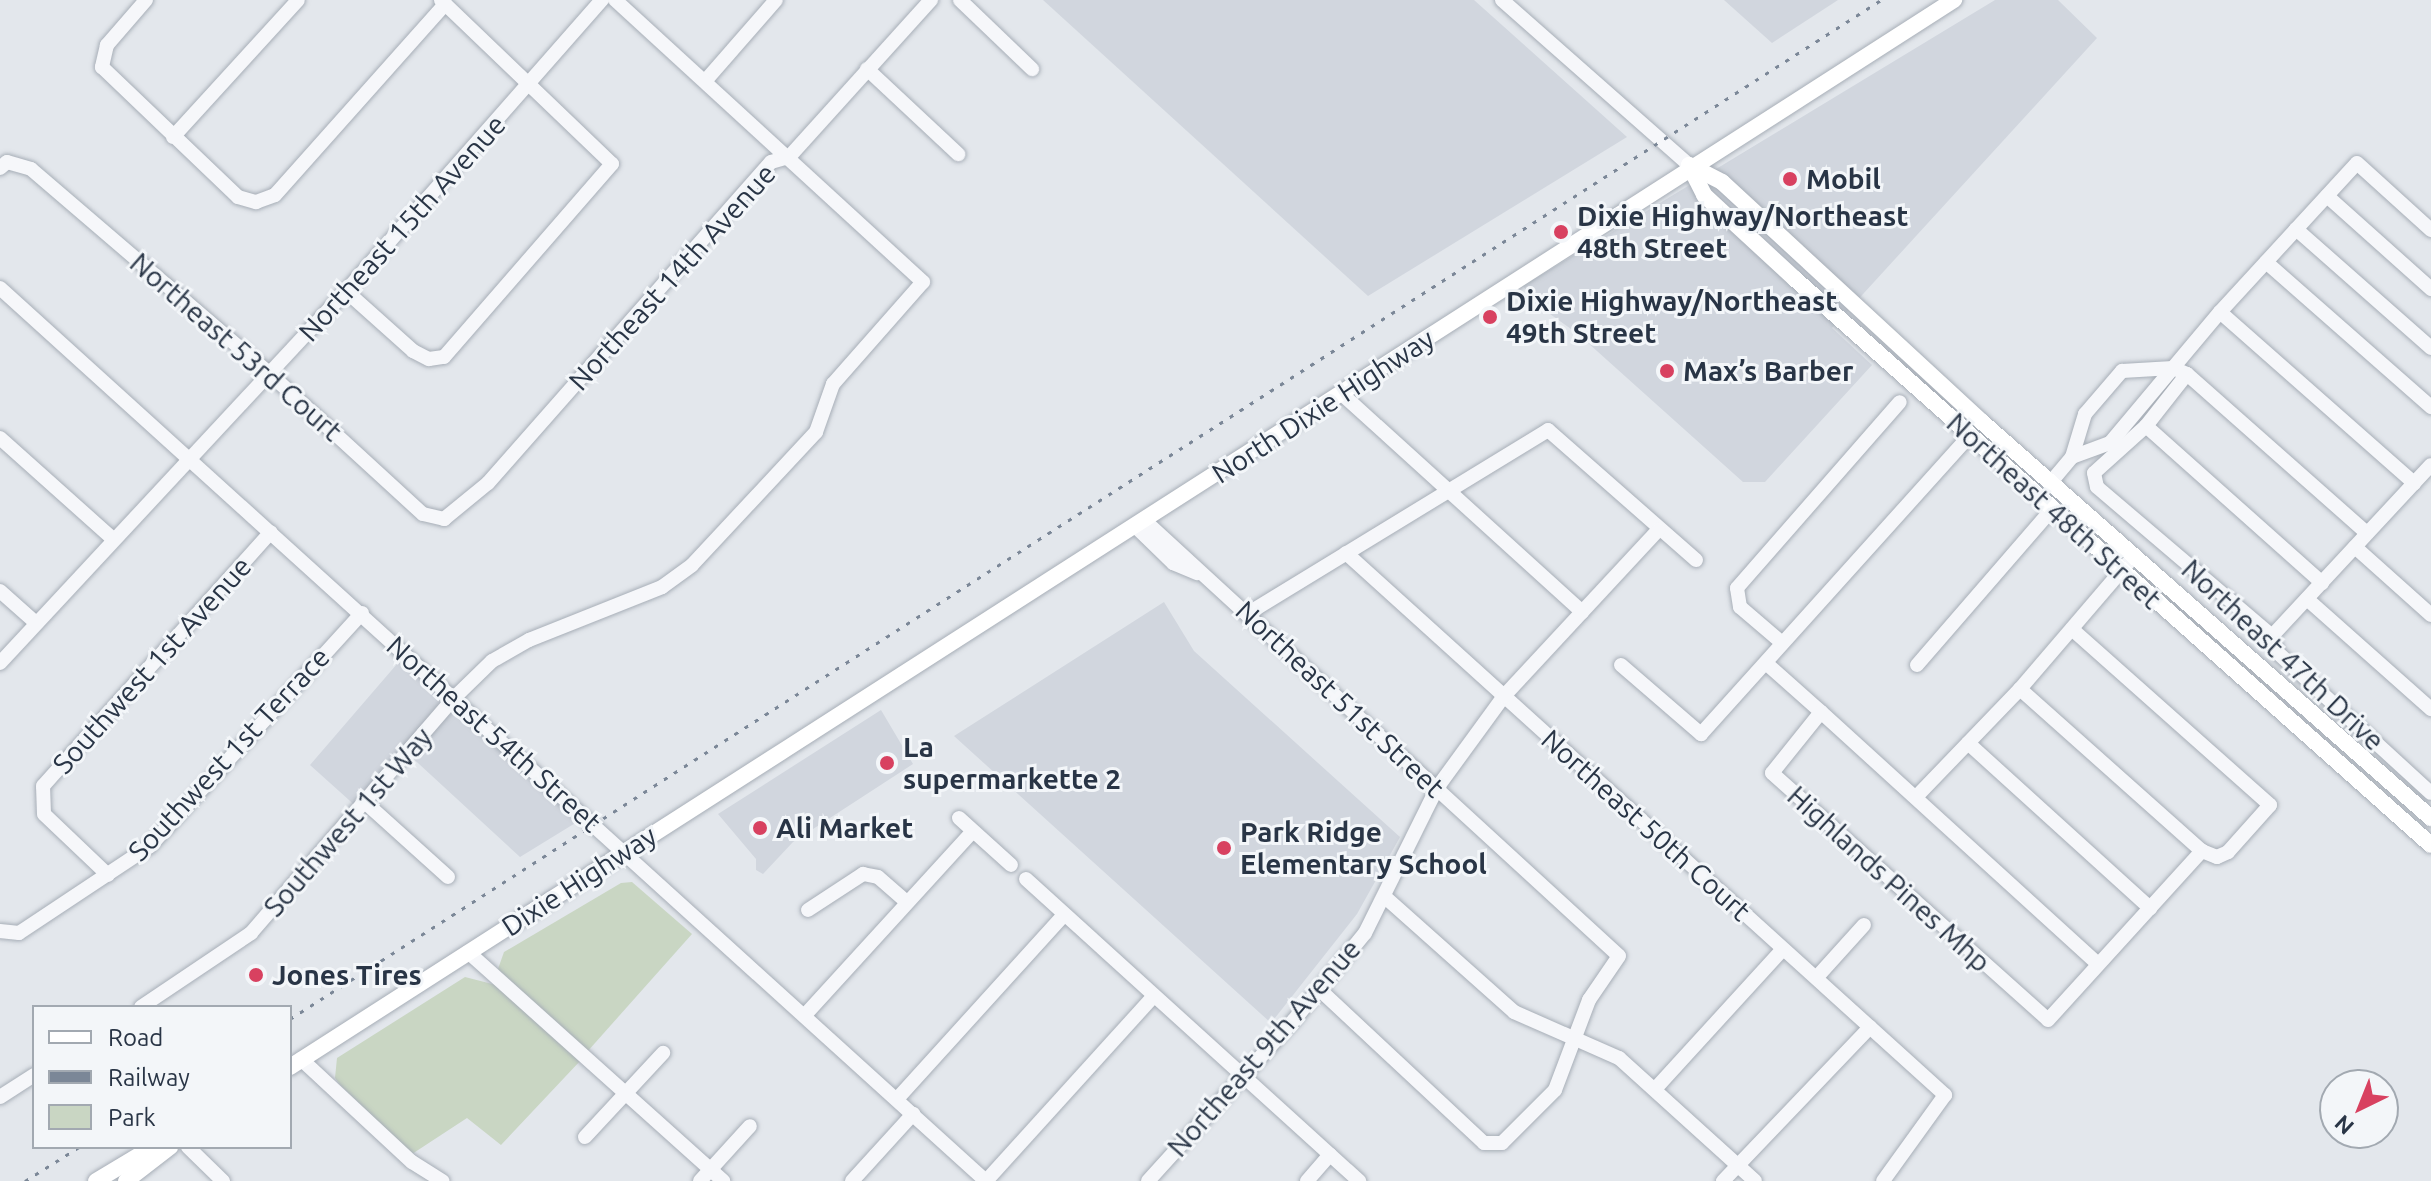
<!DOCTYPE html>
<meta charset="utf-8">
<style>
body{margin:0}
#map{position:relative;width:2431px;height:1181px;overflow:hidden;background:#e3e7ec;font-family:Ubuntu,sans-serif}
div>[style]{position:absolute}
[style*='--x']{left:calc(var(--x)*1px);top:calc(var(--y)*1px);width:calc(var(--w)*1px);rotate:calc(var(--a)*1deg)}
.built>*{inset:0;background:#d1d6de}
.green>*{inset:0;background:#c9d6c3}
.roads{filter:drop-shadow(0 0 2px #a7aeb7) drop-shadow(0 0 2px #a7aeb7)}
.minor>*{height:14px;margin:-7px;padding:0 7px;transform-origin:7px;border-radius:7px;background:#f6f7fa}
.major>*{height:16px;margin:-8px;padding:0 8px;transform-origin:8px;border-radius:8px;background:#fff}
.rail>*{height:3px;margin-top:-1.5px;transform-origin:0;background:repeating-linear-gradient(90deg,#7b8797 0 4px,transparent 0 12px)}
.dots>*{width:22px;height:22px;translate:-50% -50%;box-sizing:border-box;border:4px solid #f3f6f9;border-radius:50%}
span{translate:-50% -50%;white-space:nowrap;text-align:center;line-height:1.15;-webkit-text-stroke:6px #f3f6f9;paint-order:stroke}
.poi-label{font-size:28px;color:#293546;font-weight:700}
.left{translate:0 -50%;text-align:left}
.street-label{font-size:28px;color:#293546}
.legend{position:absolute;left:32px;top:1005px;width:260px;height:144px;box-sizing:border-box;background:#f3f6f9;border:2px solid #a2a9b1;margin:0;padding:10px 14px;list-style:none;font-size:24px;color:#293546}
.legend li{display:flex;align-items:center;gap:16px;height:40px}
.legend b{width:40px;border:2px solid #a2a9b1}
.north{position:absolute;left:2319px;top:1069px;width:80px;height:80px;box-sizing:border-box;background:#f3f6f9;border:2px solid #a2a9b1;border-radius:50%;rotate:223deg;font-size:22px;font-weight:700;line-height:32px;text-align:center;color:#293546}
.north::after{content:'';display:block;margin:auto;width:28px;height:36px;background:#d84160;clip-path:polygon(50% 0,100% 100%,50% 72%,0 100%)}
</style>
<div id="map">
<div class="built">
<div style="clip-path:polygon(1043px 0,1474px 0,1627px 137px,1368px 296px)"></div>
<div style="clip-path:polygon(1724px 0,1838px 0,1772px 43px)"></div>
<div style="clip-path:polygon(1995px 0,2058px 0,2097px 38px,1832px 328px,1872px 365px,1765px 482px,1743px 482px,1578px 334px,1536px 304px,1523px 286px)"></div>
<div style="clip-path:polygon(1164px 602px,1194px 651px,1400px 837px,1357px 914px,1271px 1023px,954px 736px)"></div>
<div style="clip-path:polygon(403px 657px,523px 768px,577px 822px,520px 857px,406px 752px,359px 809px,310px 765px)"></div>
<div style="clip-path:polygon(881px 710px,913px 764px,793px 842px,763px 874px,756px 870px,756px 859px,718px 814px)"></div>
</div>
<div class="green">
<div style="clip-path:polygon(632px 882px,692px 934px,587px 1052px,498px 969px,504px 952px,621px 883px)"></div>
<div style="clip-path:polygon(465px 977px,496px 985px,581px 1060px,501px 1145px,467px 1118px,412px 1154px,340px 1085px,335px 1078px,337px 1058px)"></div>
</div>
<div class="roads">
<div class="minor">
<div style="--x:146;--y:0;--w:60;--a:130.9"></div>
<div style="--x:107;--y:45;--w:23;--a:103"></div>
<div style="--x:102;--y:67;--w:188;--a:43.7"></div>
<div style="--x:238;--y:197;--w:19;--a:16"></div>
<div style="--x:256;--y:202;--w:20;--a:-20"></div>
<div style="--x:275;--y:195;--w:256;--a:-48.3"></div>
<div style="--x:960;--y:0;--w:100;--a:43.8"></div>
<div style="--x:1502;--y:0;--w:249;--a:41.4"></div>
<div style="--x:867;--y:69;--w:125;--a:43"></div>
<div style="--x:706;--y:80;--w:106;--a:-48.8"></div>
<div style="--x:173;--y:137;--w:185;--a:-47.6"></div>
<div style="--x:0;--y:168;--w:9;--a:-41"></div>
<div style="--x:7;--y:162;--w:25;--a:16"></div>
<div style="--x:31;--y:169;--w:315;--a:40.6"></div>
<div style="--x:270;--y:374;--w:207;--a:42.5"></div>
<div style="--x:423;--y:514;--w:22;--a:13"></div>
<div style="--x:444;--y:519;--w:57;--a:-39.3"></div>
<div style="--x:488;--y:483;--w:428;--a:-48.6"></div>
<div style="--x:771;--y:162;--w:19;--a:-16"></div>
<div style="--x:789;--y:157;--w:212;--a:-47.9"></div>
<div style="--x:2327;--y:196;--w:140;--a:41.8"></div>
<div style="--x:2296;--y:229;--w:180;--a:41.4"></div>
<div style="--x:2266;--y:262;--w:220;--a:41.3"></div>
<div style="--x:0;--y:288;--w:1330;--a:42.17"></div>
<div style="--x:986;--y:1181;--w:250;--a:-47.8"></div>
<div style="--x:346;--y:291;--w:90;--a:41.8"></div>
<div style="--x:413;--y:351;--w:18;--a:27"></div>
<div style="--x:429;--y:359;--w:15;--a:-8"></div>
<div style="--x:444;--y:357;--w:256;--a:-49"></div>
<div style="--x:612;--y:164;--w:237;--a:-136.2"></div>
<div style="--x:2220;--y:312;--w:259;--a:41.4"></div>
<div style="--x:2187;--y:374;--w:66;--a:128.3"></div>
<div style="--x:2146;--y:426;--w:70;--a:137.9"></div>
<div style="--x:2094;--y:473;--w:14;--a:78"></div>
<div style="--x:2097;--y:487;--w:230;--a:40.4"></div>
<div style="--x:2272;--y:636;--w:18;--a:71"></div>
<div style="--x:2278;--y:653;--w:207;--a:42.5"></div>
<div style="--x:1343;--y:395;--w:323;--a:42.2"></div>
<div style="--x:2146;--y:426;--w:236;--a:41.7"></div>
<div style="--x:0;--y:438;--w:152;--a:41.8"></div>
<div style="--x:2072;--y:457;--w:40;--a:-20.2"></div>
<div style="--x:2110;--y:443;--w:171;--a:-50"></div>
<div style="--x:2220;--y:312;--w:202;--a:-47.4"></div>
<div style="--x:2357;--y:163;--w:100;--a:42.2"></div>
<div style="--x:2051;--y:482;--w:33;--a:-50"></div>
<div style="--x:2072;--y:457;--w:45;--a:-73.2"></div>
<div style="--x:2085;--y:414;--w:57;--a:-49.3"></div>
<div style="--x:2122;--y:371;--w:51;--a:-3.4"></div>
<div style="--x:2173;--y:368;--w:15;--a:23"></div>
<div style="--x:2187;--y:374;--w:240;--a:41.5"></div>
<div style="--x:1145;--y:521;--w:643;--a:42.54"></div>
<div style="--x:1619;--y:956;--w:53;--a:124.3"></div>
<div style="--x:1589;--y:1000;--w:96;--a:110.7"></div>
<div style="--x:1555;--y:1090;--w:75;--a:135"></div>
<div style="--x:1502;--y:1143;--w:18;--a:180"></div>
<div style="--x:1484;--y:1143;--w:224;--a:-137"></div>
<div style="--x:1136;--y:527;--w:52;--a:44.2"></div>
<div style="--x:1173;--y:563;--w:26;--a:23"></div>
<div style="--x:2355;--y:547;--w:102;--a:41.8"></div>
<div style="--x:1346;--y:553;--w:808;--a:42.14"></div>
<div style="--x:1945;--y:1095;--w:106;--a:125.8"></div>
<div style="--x:0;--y:591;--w:48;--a:41.6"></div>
<div style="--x:2307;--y:599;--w:166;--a:41.6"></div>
<div style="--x:1247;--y:614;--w:353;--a:-31.4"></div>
<div style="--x:1548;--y:430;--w:197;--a:41.3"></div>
<div style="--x:2272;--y:636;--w:233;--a:-47.1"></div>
<div style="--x:1781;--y:642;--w:54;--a:-139.5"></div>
<div style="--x:1740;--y:607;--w:19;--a:-99"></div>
<div style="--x:1737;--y:588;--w:247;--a:-48.8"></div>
<div style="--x:0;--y:663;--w:508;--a:-47.07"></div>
<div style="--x:346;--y:291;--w:388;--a:-48.7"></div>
<div style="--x:1767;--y:664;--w:72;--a:41.6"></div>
<div style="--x:1821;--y:712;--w:78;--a:128.8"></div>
<div style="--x:1772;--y:773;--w:370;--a:41.8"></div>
<div style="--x:2048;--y:1020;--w:229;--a:-47.7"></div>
<div style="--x:2202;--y:851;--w:16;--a:22"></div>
<div style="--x:2217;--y:857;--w:12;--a:-24"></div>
<div style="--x:2228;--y:852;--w:63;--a:-48.2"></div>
<div style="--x:2270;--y:805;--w:265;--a:-138.4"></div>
<div style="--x:1621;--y:665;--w:106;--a:40.8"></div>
<div style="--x:1701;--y:734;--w:401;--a:-48"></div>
<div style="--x:1917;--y:665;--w:206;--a:-49.1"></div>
<div style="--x:2020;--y:689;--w:244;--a:41.7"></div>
<div style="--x:1821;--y:712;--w:374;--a:42.3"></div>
<div style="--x:1968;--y:743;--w:246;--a:42.2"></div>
<div style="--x:1917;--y:796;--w:149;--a:-46.1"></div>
<div style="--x:2020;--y:689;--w:167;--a:-49.4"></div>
<div style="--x:367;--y:804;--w:109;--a:42"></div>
<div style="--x:959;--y:818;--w:70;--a:42.1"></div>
<div style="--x:108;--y:875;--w:88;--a:-136.4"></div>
<div style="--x:44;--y:814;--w:28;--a:-92"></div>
<div style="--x:43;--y:786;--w:341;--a:-48.1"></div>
<div style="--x:1026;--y:879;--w:450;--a:42.2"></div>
<div style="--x:1385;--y:897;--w:173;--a:41.7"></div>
<div style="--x:1514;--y:1012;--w:115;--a:23.7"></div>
<div style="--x:1619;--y:1058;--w:183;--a:42.1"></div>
<div style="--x:808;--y:910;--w:66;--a:-33.2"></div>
<div style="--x:863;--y:874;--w:15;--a:11"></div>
<div style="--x:878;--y:877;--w:38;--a:41"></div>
<div style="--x:0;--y:931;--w:19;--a:6"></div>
<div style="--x:19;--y:933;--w:157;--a:-33.6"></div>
<div style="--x:150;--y:846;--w:315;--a:-47.7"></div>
<div style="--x:468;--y:952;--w:343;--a:41.9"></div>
<div style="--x:1817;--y:977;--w:70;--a:-47.9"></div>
<div style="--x:141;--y:1007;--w:133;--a:-33.9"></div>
<div style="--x:251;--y:933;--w:311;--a:-49.2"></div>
<div style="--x:454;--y:698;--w:53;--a:-44.2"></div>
<div style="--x:492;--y:661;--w:43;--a:-29.6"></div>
<div style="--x:529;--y:640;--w:143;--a:-21.7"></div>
<div style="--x:662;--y:587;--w:37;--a:-36"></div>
<div style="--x:692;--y:565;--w:182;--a:-47"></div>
<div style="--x:816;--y:432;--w:51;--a:-70.5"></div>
<div style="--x:833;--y:384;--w:136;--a:-48.6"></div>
<div style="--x:923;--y:282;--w:418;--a:-137.5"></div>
<div style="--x:805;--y:1015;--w:248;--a:-47.6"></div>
<div style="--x:301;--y:1059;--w:151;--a:42.9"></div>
<div style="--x:412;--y:1162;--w:36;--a:32"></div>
<div style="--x:1656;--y:1088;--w:188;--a:-47.6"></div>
<div style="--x:0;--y:1097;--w:40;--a:-32.9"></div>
<div style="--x:897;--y:1099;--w:248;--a:-47.8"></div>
<div style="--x:585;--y:1137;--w:115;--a:-47.1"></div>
<div style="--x:188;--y:1147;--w:49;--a:44.2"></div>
<div style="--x:700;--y:1181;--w:74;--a:-47.7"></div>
<div style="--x:852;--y:1181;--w:91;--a:-47.7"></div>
<div style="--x:1148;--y:1181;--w:217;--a:-47.8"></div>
<div style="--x:1294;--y:1020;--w:112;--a:-50.8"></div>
<div style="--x:1365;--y:933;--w:162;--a:-63.6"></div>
<div style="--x:1437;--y:788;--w:114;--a:-53.9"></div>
<div style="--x:1504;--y:696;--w:226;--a:-47.1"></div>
<div style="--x:1307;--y:1181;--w:35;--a:-49"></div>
<div style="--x:1723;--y:1181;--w:213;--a:-46.3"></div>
</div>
<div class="major">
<div style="--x:1689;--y:165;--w:34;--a:63"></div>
<div style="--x:1704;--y:195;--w:124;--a:42.7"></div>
<div style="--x:1795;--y:279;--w:851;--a:41.67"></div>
<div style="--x:1689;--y:165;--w:37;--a:27"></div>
<div style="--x:1722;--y:182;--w:354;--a:42.7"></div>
<div style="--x:1982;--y:422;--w:599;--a:41.41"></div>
<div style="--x:290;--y:1067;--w:1977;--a:-32.67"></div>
<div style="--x:96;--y:1181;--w:66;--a:-30.8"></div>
<div style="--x:126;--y:1181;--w:56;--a:-37.7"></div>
</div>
</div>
<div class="rail">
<div style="--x:290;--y:1019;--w:1889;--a:-32.64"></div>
<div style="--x:25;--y:1181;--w:64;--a:-32.2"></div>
</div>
<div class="dots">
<div style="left:1790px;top:179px;background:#d84160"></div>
<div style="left:1561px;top:232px;background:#d84160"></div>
<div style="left:1490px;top:317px;background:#d84160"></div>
<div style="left:1667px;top:371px;background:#d84160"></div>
<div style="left:887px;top:763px;background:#d84160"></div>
<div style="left:760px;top:828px;background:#d84160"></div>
<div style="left:1224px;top:848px;background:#d84160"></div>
<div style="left:256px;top:975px;background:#d84160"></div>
</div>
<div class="poi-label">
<span class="left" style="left:1806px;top:179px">Mobil</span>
<span class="left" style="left:1577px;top:232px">Dixie Highway/Northeast<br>48th Street</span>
<span class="left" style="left:1506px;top:317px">Dixie Highway/Northeast<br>49th Street</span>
<span class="left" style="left:1683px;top:371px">Max’s Barber</span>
<span class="left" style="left:903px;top:763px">La<br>supermarkette 2</span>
<span class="left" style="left:776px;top:828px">Ali Market</span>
<span class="left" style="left:1240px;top:848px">Park Ridge<br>Elementary School</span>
<span class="left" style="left:272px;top:975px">Jones Tires</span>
</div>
<div class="street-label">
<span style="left:402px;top:228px;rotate:-48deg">Northeast 15th Avenue</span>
<span style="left:672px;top:277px;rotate:-48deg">Northeast 14th Avenue</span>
<span style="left:236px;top:347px;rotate:41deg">Northeast 53rd Court</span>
<span style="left:1323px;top:406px;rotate:-33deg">North Dixie Highway</span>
<span style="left:2054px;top:511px;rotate:42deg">Northeast 48th Street</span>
<span style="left:2283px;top:655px;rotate:43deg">Northeast 47th Drive</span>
<span style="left:152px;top:665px;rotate:-48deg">Southwest 1st Avenue</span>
<span style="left:1340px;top:699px;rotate:43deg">Northeast 51st Street</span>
<span style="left:494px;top:734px;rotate:42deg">Northeast 54th Street</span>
<span style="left:229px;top:754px;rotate:-47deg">Southwest 1st Terrace</span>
<span style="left:348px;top:822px;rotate:-49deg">Southwest 1st Way</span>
<span style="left:1646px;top:825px;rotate:42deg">Northeast 50th Court</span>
<span style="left:1889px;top:879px;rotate:42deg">Highlands Pines Mhp</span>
<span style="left:579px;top:881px;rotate:-33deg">Dixie Highway</span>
<span style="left:1264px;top:1048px;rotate:-49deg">Northeast 9th Avenue</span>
</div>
<ul class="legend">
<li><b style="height:10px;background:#fff"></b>Road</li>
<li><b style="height:10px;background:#7b8797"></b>Railway</li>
<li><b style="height:22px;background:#c9d6c3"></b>Park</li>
</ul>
<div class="north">N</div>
</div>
